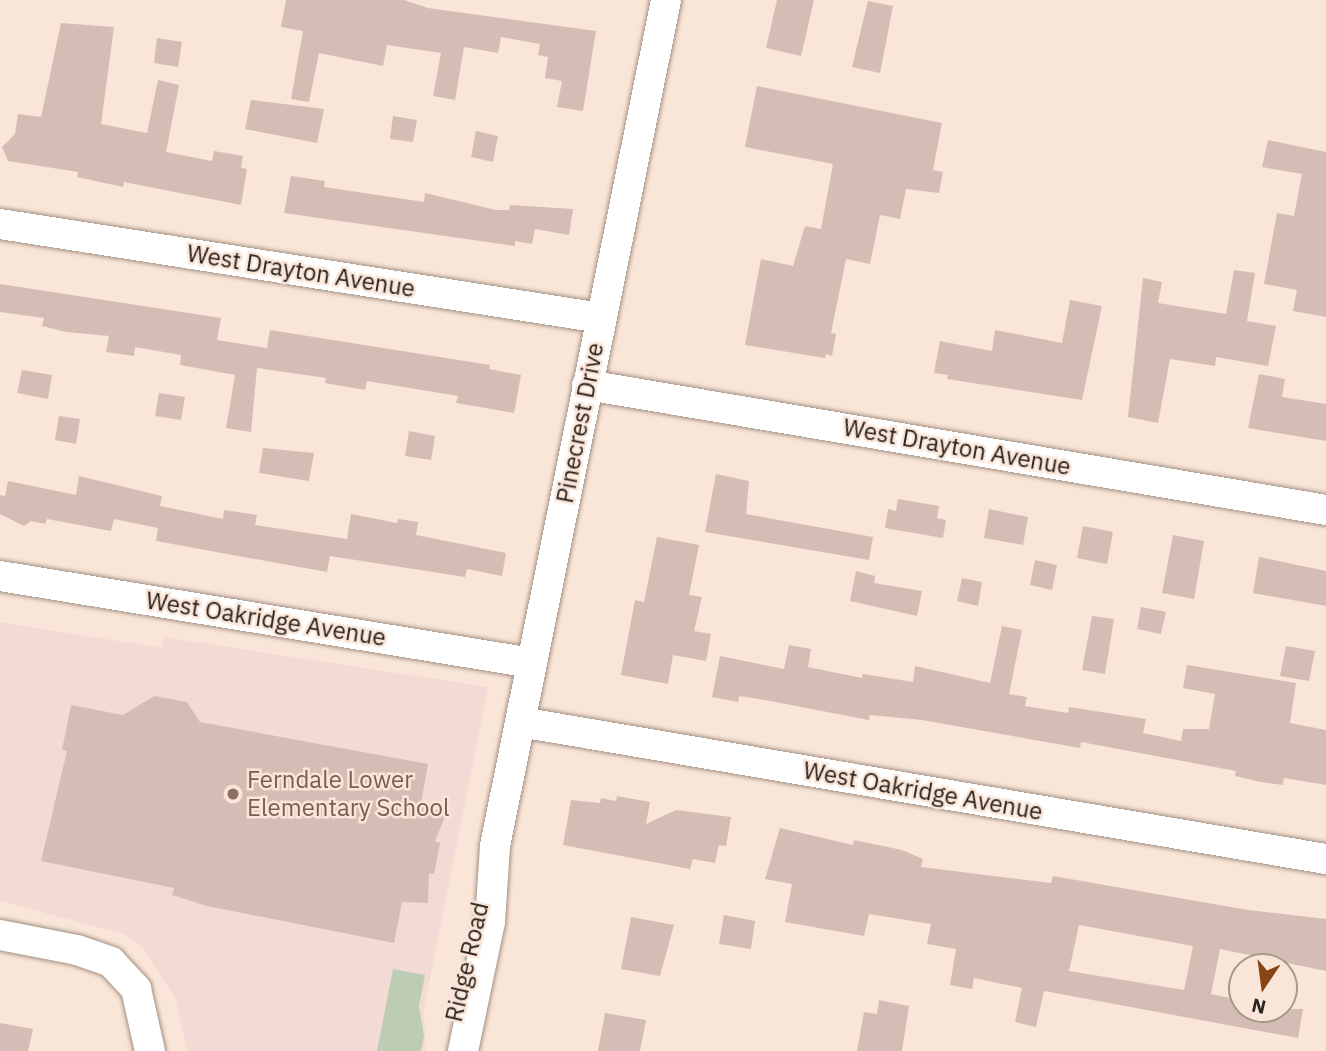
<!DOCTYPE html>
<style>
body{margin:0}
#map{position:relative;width:1326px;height:1051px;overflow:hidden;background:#fae6d8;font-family:"IBM Plex Sans",sans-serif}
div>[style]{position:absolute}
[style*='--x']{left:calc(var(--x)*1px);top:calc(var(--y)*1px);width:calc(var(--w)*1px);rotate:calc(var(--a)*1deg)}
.education>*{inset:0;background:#f4dad4}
.green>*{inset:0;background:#bccdb3}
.building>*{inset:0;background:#d4bdb4}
.roads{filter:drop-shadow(0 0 2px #a39083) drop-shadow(0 0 2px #a39083)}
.minor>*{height:30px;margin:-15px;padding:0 15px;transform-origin:15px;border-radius:15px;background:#fff}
.dots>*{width:19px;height:19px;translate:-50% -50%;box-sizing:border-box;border:4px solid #fae6d8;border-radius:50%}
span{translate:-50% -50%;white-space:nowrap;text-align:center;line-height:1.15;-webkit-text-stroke:5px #fae6d8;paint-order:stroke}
.street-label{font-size:24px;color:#2b231e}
.education-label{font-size:24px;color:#785e54}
.left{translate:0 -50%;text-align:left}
.north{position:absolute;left:1228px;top:953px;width:70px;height:70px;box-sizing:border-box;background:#fae6d8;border:2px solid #a7988e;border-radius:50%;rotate:193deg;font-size:19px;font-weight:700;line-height:28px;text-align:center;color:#2b231e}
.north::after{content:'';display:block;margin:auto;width:24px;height:32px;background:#874514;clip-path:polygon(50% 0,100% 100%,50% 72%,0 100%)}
</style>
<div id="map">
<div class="education">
<div style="clip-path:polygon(0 622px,162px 648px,164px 637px,488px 687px,424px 1009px,426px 1051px,187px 1051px,176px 1000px,142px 947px,124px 934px,0 901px)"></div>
</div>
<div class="green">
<div style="clip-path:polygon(393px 969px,425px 975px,419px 1006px,424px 1036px,421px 1051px,377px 1051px)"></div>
</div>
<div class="building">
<div style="clip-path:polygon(286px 0,404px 0,428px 8px,596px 31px,583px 111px,557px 107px,562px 81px,545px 78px,548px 57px,538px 55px,540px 44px,501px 37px,498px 53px,464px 47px,455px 100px,433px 96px,441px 53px,387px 45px,383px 66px,319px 53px,309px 102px,291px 99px,303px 31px,281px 27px)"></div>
<div style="clip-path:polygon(777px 0,814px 0,801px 56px,766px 48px)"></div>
<div style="clip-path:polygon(868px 1px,893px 6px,880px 73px,852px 67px)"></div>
<div style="clip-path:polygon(61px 23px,114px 27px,101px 124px,147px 133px,158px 80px,179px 85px,166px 152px,212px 161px,214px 151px,243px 156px,241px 168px,247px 169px,241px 205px,124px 182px,123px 187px,77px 177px,78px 172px,8px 161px,2px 147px,15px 134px,18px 114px,41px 117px)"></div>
<div style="clip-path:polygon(157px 38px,182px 42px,178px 67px,154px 63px)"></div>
<div style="clip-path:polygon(757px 86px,942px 123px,933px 170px,943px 172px,939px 193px,906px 189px,900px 219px,880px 215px,870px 264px,846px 259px,831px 333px,836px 334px,832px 356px,826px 354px,825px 358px,745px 345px,761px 259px,793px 266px,805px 226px,821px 229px,833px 164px,745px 147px)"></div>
<div style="clip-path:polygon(251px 100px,324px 109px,317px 143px,245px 129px)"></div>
<div style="clip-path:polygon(393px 116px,417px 120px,413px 142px,390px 139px)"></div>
<div style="clip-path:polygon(476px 131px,498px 136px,493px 162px,471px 157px)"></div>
<div style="clip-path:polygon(1268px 140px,1326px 152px,1326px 317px,1293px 311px,1297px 290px,1264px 284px,1277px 213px,1294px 216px,1302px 174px,1262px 167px)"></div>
<div style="clip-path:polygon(291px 176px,325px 181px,324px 187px,424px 202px,425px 193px,496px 210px,509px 210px,510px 205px,573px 209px,569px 235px,535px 229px,532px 244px,515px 241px,515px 246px,284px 213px)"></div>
<div style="clip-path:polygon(1234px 270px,1255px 273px,1247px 321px,1276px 326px,1268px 366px,1216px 357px,1215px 366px,1170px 359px,1158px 423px,1128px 417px,1143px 278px,1162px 282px,1158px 303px,1226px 314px)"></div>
<div style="clip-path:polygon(0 284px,221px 318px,217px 340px,267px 348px,270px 330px,490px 365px,489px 369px,521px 375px,514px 413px,456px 403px,458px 396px,367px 381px,365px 390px,325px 383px,326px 378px,257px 368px,251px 432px,226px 428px,235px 375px,180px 365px,181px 355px,135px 347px,134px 356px,106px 352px,109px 336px,66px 332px,42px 326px,44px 318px,0 312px)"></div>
<div style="clip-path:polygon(1070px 300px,1102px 306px,1082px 400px,947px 379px,948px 375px,934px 373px,940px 341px,992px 351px,995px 330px,1062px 343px)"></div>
<div style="clip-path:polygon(22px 370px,52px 375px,48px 399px,17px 393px)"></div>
<div style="clip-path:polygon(1259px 374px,1285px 379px,1282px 397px,1326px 404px,1326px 441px,1248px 428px)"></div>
<div style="clip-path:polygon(159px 393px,185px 397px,181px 420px,155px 416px)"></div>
<div style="clip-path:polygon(59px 416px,80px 419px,76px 444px,55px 440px)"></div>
<div style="clip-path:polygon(409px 431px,435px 436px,431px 460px,405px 456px)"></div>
<div style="clip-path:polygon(263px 448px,314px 453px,309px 481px,259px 473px)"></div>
<div style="clip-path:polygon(716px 474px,749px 481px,746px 514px,873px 537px,869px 560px,705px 532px)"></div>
<div style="clip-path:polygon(79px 476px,162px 496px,160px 506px,223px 519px,224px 510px,257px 515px,255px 525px,347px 539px,351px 514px,397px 523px,398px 519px,418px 522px,416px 535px,506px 553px,502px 576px,467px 569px,465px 577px,330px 556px,327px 572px,156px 541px,158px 528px,114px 519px,111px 531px,47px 519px,45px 524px,31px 521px,24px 526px,0 514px,0 495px,5px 496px,8px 481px,76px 495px)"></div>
<div style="clip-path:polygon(898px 499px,939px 506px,937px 518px,946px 520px,943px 538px,885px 528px,888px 509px,896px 511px)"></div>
<div style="clip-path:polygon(989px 509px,1028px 517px,1023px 545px,984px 538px)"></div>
<div style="clip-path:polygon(1083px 526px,1113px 532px,1107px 564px,1077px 558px)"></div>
<div style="clip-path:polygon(1173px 535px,1204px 541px,1194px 599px,1162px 593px)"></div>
<div style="clip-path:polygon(657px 537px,699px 545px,689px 595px,702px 597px,694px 631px,711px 634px,706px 661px,673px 655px,668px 684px,621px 675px,635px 600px,644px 602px)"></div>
<div style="clip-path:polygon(1259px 557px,1326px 571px,1326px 606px,1253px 593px)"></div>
<div style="clip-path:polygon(1035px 560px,1057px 565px,1052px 590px,1030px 585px)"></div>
<div style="clip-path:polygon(856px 571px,875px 576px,874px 583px,922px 591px,917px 616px,850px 601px)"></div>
<div style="clip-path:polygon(962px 578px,982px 582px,978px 606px,957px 601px)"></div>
<div style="clip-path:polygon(1141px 607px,1166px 612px,1161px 634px,1137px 629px)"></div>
<div style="clip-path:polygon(1092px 616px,1114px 619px,1105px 674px,1082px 670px)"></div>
<div style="clip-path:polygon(1002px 626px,1022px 630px,1009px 694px,1027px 697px,1025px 706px,1068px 713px,1069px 707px,1146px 719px,1143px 733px,1181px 741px,1183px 729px,1209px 729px,1215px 694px,1183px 688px,1187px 665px,1296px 683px,1290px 723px,1326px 730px,1326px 785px,1284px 778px,1283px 785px,1261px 782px,1235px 776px,1236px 771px,1081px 742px,1080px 748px,922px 720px,870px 715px,869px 720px,759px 699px,739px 696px,738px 702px,712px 697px,720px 656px,784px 669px,789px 645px,811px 649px,808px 667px,862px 678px,863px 674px,913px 682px,915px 666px,990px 683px)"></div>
<div style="clip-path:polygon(1286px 646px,1315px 651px,1309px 681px,1280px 676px)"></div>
<div style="clip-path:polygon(154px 696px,187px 702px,200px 722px,428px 764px,421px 804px,446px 814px,435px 841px,440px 843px,434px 874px,429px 873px,428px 903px,402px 902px,394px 943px,207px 906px,172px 895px,174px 888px,41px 861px,67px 751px,62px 750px,71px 705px,123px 715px)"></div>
<div style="clip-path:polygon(617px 796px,650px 802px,646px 824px,676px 810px,731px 817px,726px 846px,719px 845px,715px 863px,693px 859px,690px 869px,563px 845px,571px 800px,600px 803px,601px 798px,616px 801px)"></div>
<div style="clip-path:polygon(evenodd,780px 828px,853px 845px,854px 840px,902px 850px,923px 859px,921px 867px,1051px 883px,1053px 876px,1248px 910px,1326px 919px,1326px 971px,1220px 949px,1211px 994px,1240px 1000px,1239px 1009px,1303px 1009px,1298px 1038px,1044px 991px,1036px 1027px,1015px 1022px,1022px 988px,974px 978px,972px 989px,950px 985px,956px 949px,927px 944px,931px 924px,869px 914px,864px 936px,785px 922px,792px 884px,765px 879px,780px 828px,1079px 925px,1193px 946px,1184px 990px,1069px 971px,1079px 925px)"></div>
<div style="clip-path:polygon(724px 915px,755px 921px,751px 949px,719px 944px)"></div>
<div style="clip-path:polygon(631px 917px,674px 925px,660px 976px,621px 969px)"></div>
<div style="clip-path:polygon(879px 1000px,909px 1006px,902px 1051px,857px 1051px,864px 1012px,877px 1014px)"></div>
<div style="clip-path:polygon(605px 1013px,646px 1020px,640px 1051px,598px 1051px)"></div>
<div style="clip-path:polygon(0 1023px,33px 1029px,28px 1051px,0 1051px)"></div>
</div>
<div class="roads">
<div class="minor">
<div style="--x:0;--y:224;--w:608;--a:8.89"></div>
<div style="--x:587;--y:385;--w:749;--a:9.6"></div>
<div style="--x:0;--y:576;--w:539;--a:9.29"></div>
<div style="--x:520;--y:722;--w:818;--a:9.65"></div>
<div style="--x:0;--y:935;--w:78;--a:11"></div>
<div style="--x:77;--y:950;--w:36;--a:19"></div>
<div style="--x:111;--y:962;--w:37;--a:47"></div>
<div style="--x:136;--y:989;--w:64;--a:77.3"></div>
<div style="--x:463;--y:1051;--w:132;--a:-78.2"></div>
<div style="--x:490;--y:922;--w:76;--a:-86.2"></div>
<div style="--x:495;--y:846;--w:863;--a:-78.57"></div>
</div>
</div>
<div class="dots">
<div style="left:233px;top:794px;background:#8d6e63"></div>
</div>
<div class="street-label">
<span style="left:301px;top:271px;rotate:9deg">West Drayton Avenue</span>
<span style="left:580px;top:423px;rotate:-79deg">Pinecrest Drive</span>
<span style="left:957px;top:447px;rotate:10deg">West Drayton Avenue</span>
<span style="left:266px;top:619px;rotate:9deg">West Oakridge Avenue</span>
<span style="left:923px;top:791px;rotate:10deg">West Oakridge Avenue</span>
<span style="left:467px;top:962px;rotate:-77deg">Ridge Road</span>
</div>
<div class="education-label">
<span class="left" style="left:247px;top:794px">Ferndale Lower<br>Elementary School</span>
</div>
<div class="north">N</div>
</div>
